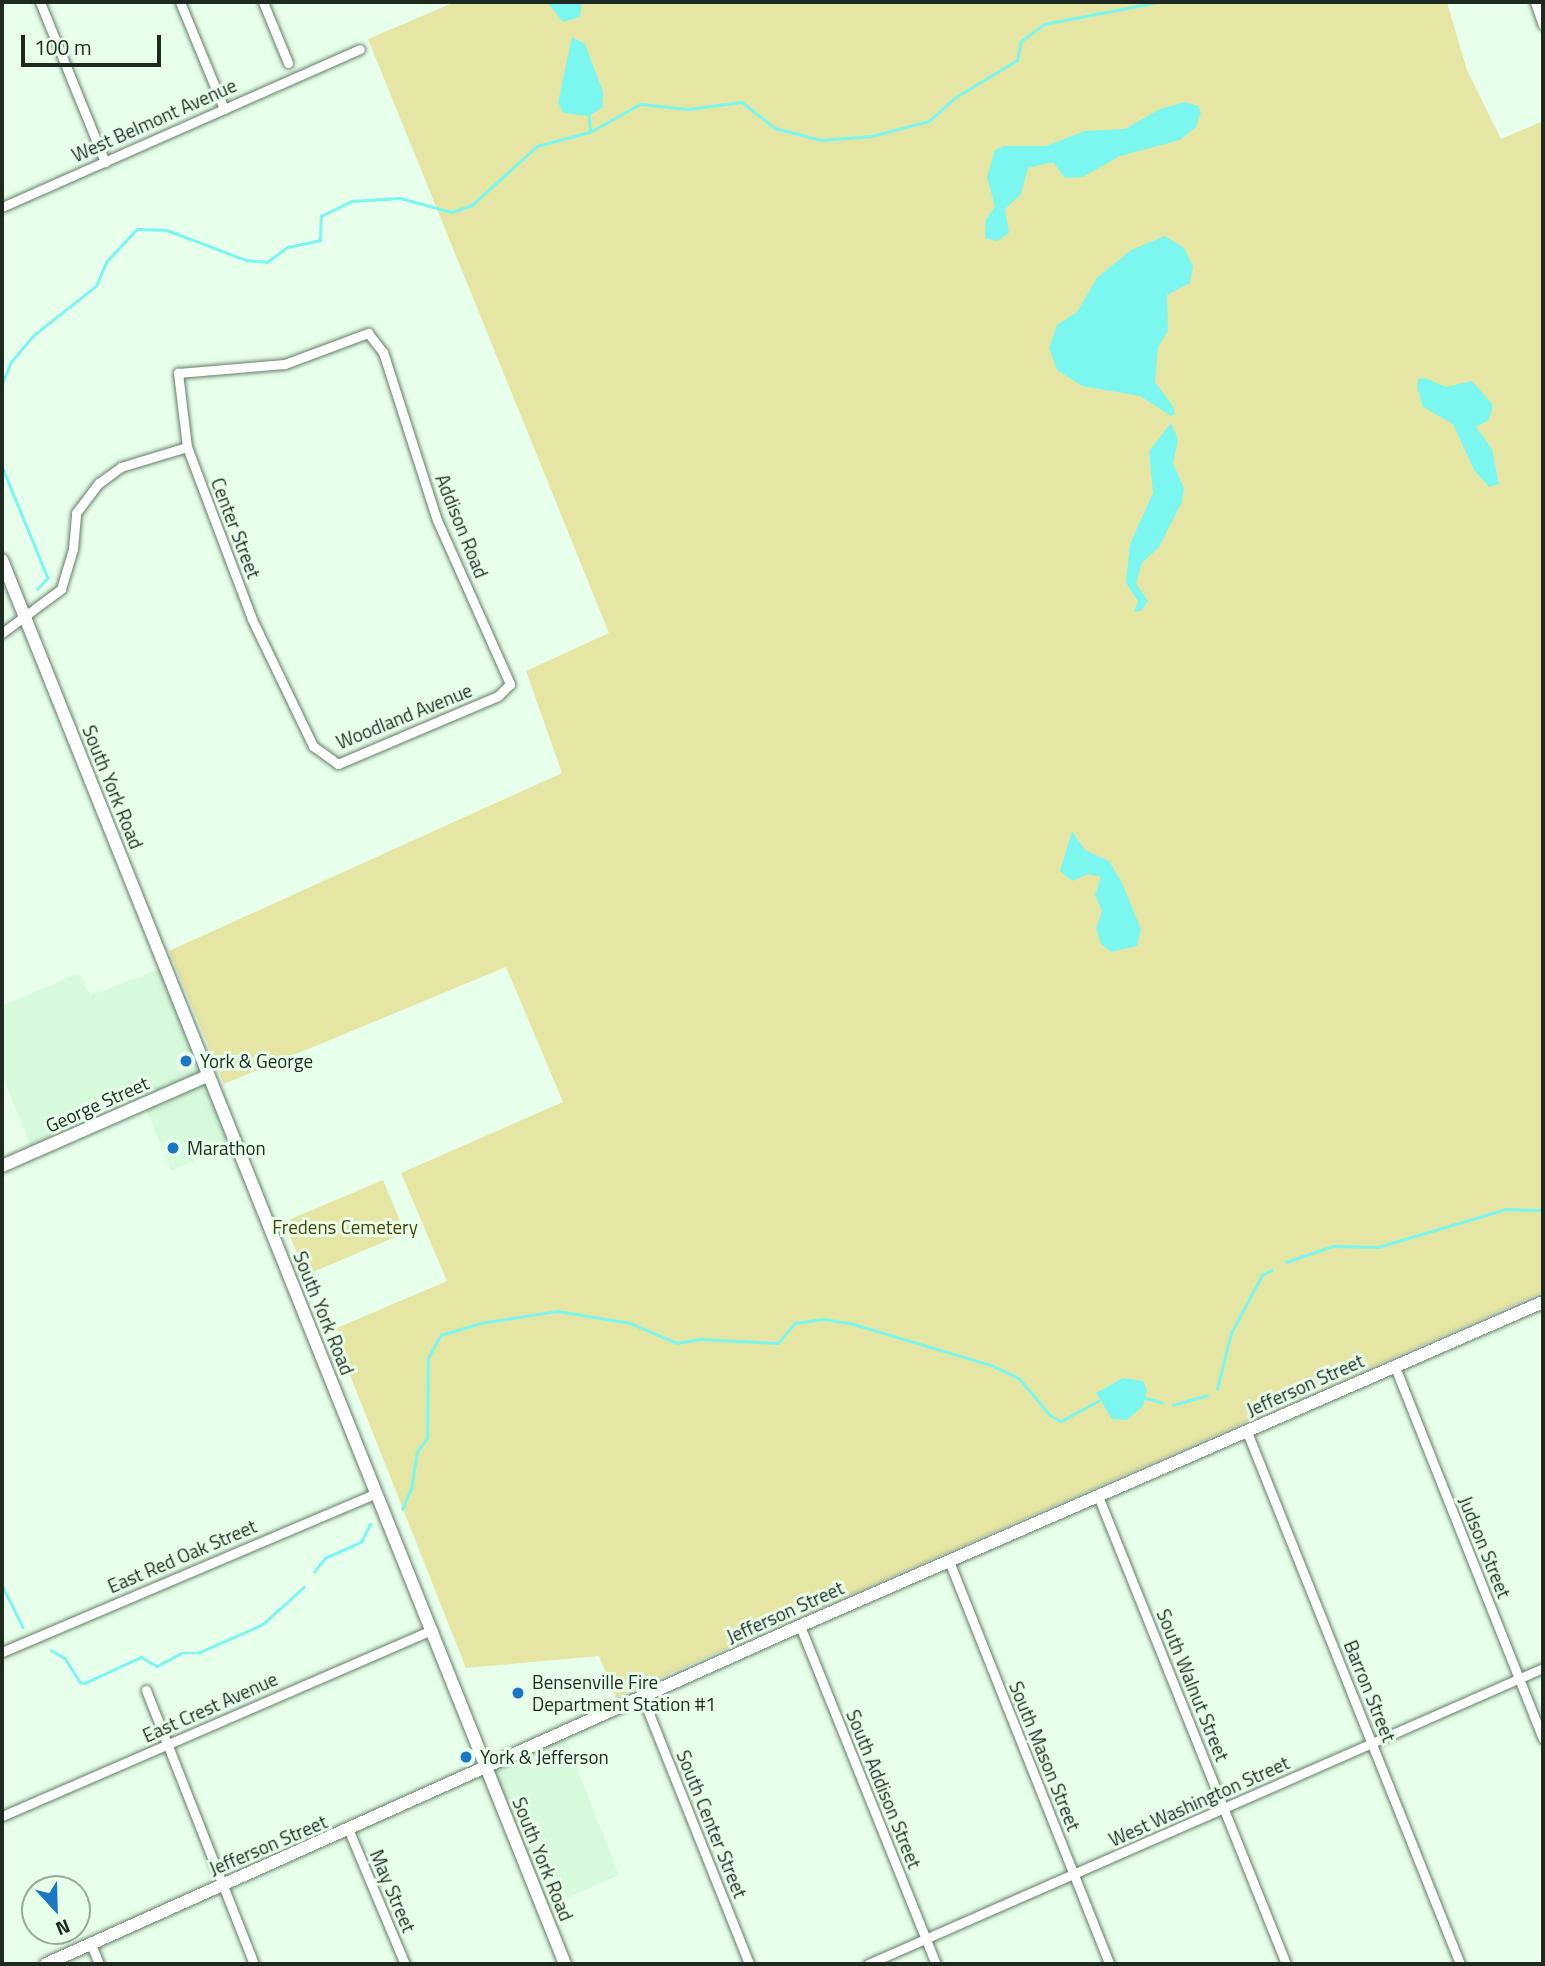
<!DOCTYPE html>
<style>
body{margin:0}
#map{position:relative;width:1545px;height:1966px;overflow:hidden;background:#e8ffec;font-family:"Titillium Web",sans-serif}
div>[style]{position:absolute}
[style*='--x']{left:calc(var(--x)*1px);top:calc(var(--y)*1px);width:calc(var(--w)*1px);rotate:calc(var(--a)*1deg)}
.built>*{inset:0;background:#d7f9dc}
.green>*{inset:0;background:#e5e6a3}
.water>*{inset:0;background:#7bf7ef}
.stream>*{height:2.5px;margin:-1.25px;padding:0 1.25px;transform-origin:1.25px;border-radius:1.25px;background:#7bf7ef}
.roads{filter:drop-shadow(0 0 2px #657e69) drop-shadow(0 0 2px #657e69)}
.street>*{height:9px;margin:-4.5px;padding:0 4.5px;transform-origin:4.5px;border-radius:4.5px;background:#fff}
.secondary>*{height:12px;margin:-6px;padding:0 6px;transform-origin:6px;border-radius:6px;background:#fff}
.dots>*{width:19px;height:19px;translate:-50% -50%;box-sizing:border-box;border:4px solid #e8ffec;border-radius:50%}
span{translate:-50% -50%;white-space:nowrap;text-align:center;line-height:1.15;-webkit-text-stroke:6px #e8ffec;paint-order:stroke}
.street-label{font-size:19px;color:#1e2920}
.poi-label{font-size:19px;color:#1e2920}
.left{translate:0 -50%;text-align:left}
.park-label{font-size:19px;color:#474700}
.frame{position:absolute;inset:0;border:4px solid #1e2920;pointer-events:none}
.north{position:absolute;left:21px;top:1875px;width:70px;height:70px;box-sizing:border-box;background:#e8ffec;border:2px solid #97a99a;border-radius:50%;rotate:158deg;font-size:19px;font-weight:700;line-height:28px;text-align:center;color:#1e2920}
.north::after{content:'';display:block;margin:auto;width:24px;height:32px;background:#1b76c3;clip-path:polygon(50% 0,100% 100%,50% 72%,0 100%)}
.scale{position:absolute;left:21px;top:35px;width:140px;height:32px;box-sizing:border-box;border:4px solid #1e2920;border-top:0;padding-left:9px;font-size:21px;line-height:24px;white-space:nowrap;color:#1e2920;-webkit-text-stroke:5px #e8ffec;paint-order:stroke}
</style>
<div id="map">
<div class="built">
<div style="clip-path:polygon(162px 968px,204px 1074px,33px 1151px,2px 1075px,2px 1006px,79px 973px,90px 996px)"></div>
<div style="clip-path:polygon(206px 1079px,232px 1144px,171px 1171px,145px 1105px)"></div>
<div style="clip-path:polygon(564px 1735px,619px 1875px,544px 1908px,488px 1769px)"></div>
</div>
<div class="green">
<div style="clip-path:polygon(455px 2px,1447px 2px,1467px 70px,1501px 139px,1543px 121px,1543px 1292px,616px 1697px,599px 1656px,466px 1668px,332px 1330px,447px 1281px,401px 1173px,563px 1102px,506px 967px,224px 1084px,169px 951px,562px 773px,526px 671px,609px 633px,368px 39px)"></div>
<div style="clip-path:polygon(383px 1180px,405px 1233px,306px 1275px,284px 1222px)"></div>
</div>
<div class="water">
<div style="clip-path:polygon(547px 2px,582px 2px,580px 17px,563px 22px)"></div>
<div style="clip-path:polygon(572px 37px,585px 44px,603px 92px,603px 107px,589px 116px,563px 113px,558px 102px)"></div>
<div style="clip-path:polygon(1185px 102px,1198px 106px,1201px 112px,1196px 127px,1180px 140px,1120px 156px,1083px 177px,1065px 178px,1053px 162px,1028px 168px,1021px 194px,1005px 209px,1009px 233px,997px 241px,985px 238px,986px 219px,995px 207px,987px 177px,995px 150px,1004px 146px,1046px 146px,1085px 131px,1125px 129px,1160px 109px)"></div>
<div style="clip-path:polygon(1165px 236px,1184px 248px,1193px 266px,1190px 283px,1167px 295px,1168px 331px,1158px 347px,1155px 382px,1173px 406px,1175px 414px,1171px 416px,1140px 396px,1082px 386px,1057px 370px,1049px 348px,1057px 325px,1077px 312px,1097px 278px,1131px 250px)"></div>
<div style="clip-path:polygon(1425px 378px,1446px 387px,1472px 381px,1493px 405px,1489px 420px,1476px 427px,1492px 449px,1499px 484px,1489px 487px,1474px 470px,1453px 424px,1423px 407px,1417px 387px,1418px 379px)"></div>
<div style="clip-path:polygon(1171px 423px,1178px 439px,1173px 463px,1184px 488px,1182px 502px,1159px 547px,1142px 563px,1136px 583px,1148px 601px,1141px 611px,1134px 612px,1138px 601px,1126px 583px,1130px 544px,1153px 493px,1149px 451px)"></div>
<div style="clip-path:polygon(1072px 831px,1085px 850px,1109px 861px,1122px 883px,1141px 929px,1137px 946px,1111px 952px,1101px 944px,1096px 929px,1102px 911px,1095px 895px,1101px 877px,1088px 874px,1072px 881px,1060px 871px)"></div>
<div style="clip-path:polygon(1123px 1378px,1143px 1381px,1147px 1390px,1143px 1406px,1127px 1420px,1112px 1419px,1096px 1393px)"></div>
</div>
<div class="stream">
<div style="--x:592;--y:131;--w:55;--a:-29.4"></div>
<div style="--x:640;--y:104;--w:48;--a:5.9"></div>
<div style="--x:688;--y:109;--w:54;--a:-7.4"></div>
<div style="--x:742;--y:102;--w:42;--a:38.2"></div>
<div style="--x:775;--y:128;--w:48;--a:14.6"></div>
<div style="--x:821;--y:140;--w:51;--a:-4.5"></div>
<div style="--x:872;--y:136;--w:59;--a:-14.7"></div>
<div style="--x:929;--y:121;--w:36;--a:-42"></div>
<div style="--x:956;--y:97;--w:71;--a:-31.2"></div>
<div style="--x:1017;--y:60;--w:19;--a:-78"></div>
<div style="--x:1021;--y:41;--w:29;--a:-36"></div>
<div style="--x:1044;--y:24;--w:116;--a:-10.9"></div>
<div style="--x:2;--y:384;--w:24;--a:-68"></div>
<div style="--x:11;--y:362;--w:35;--a:-50"></div>
<div style="--x:34;--y:335;--w:79;--a:-38.3"></div>
<div style="--x:96;--y:286;--w:26;--a:-67"></div>
<div style="--x:106;--y:262;--w:45;--a:-46.8"></div>
<div style="--x:137;--y:229;--w:30;--a:2"></div>
<div style="--x:167;--y:230;--w:85;--a:20.8"></div>
<div style="--x:246;--y:260;--w:21;--a:5"></div>
<div style="--x:267;--y:262;--w:26;--a:-36"></div>
<div style="--x:288;--y:247;--w:33;--a:-12"></div>
<div style="--x:320;--y:240;--w:24;--a:-88"></div>
<div style="--x:321;--y:216;--w:34;--a:-26"></div>
<div style="--x:352;--y:201;--w:48;--a:-3.6"></div>
<div style="--x:400;--y:198;--w:54;--a:15.1"></div>
<div style="--x:452;--y:212;--w:21;--a:-19"></div>
<div style="--x:472;--y:205;--w:88;--a:-42.2"></div>
<div style="--x:537;--y:146;--w:55;--a:-14.8"></div>
<div style="--x:590;--y:132;--w:16;--a:-94"></div>
<div style="--x:2;--y:466;--w:121;--a:67.7"></div>
<div style="--x:48;--y:578;--w:15;--a:132"></div>
<div style="--x:1286;--y:1262;--w:50;--a:-18.8"></div>
<div style="--x:1333;--y:1246;--w:45;--a:1.3"></div>
<div style="--x:1378;--y:1247;--w:134;--a:-16.5"></div>
<div style="--x:1506;--y:1209;--w:37;--a:2"></div>
<div style="--x:1217;--y:1389;--w:58;--a:-76"></div>
<div style="--x:1231;--y:1333;--w:66;--a:-61.9"></div>
<div style="--x:1262;--y:1275;--w:11;--a:-27"></div>
<div style="--x:1146;--y:1398;--w:16;--a:15"></div>
<div style="--x:1173;--y:1405;--w:35;--a:-16"></div>
<div style="--x:402;--y:1509;--w:22;--a:-66"></div>
<div style="--x:411;--y:1489;--w:37;--a:-81"></div>
<div style="--x:417;--y:1452;--w:17;--a:-54"></div>
<div style="--x:427;--y:1438;--w:80;--a:-89.3"></div>
<div style="--x:428;--y:1358;--w:26;--a:-61"></div>
<div style="--x:441;--y:1335;--w:42;--a:-16.7"></div>
<div style="--x:481;--y:1323;--w:77;--a:-9"></div>
<div style="--x:557;--y:1311;--w:74;--a:9.3"></div>
<div style="--x:630;--y:1323;--w:51;--a:23.1"></div>
<div style="--x:677;--y:1343;--w:23;--a:-10"></div>
<div style="--x:700;--y:1339;--w:78;--a:2.9"></div>
<div style="--x:778;--y:1343;--w:26;--a:-50"></div>
<div style="--x:795;--y:1323;--w:29;--a:-8"></div>
<div style="--x:824;--y:1319;--w:26;--a:9"></div>
<div style="--x:850;--y:1323;--w:147;--a:16.6"></div>
<div style="--x:991;--y:1365;--w:31;--a:25"></div>
<div style="--x:1019;--y:1378;--w:48;--a:50"></div>
<div style="--x:1050;--y:1415;--w:13;--a:29"></div>
<div style="--x:1061;--y:1421;--w:42;--a:-28.4"></div>
<div style="--x:314;--y:1572;--w:18;--a:-52"></div>
<div style="--x:325;--y:1558;--w:39;--a:-24"></div>
<div style="--x:361;--y:1542;--w:20;--a:-63"></div>
<div style="--x:2;--y:1585;--w:47;--a:63.4"></div>
<div style="--x:51;--y:1650;--w:16;--a:30"></div>
<div style="--x:65;--y:1658;--w:28;--a:58"></div>
<div style="--x:80;--y:1682;--w:5;--a:11"></div>
<div style="--x:85;--y:1683;--w:62;--a:-24.9"></div>
<div style="--x:141;--y:1657;--w:18;--a:29"></div>
<div style="--x:157;--y:1666;--w:27;--a:-28"></div>
<div style="--x:181;--y:1653;--w:17;--a:0"></div>
<div style="--x:198;--y:1653;--w:71;--a:-24"></div>
<div style="--x:263;--y:1624;--w:55;--a:-42.1"></div>
</div>
<div class="roads">
<div class="street">
<div style="--x:40;--y:2;--w:173;--a:67.9"></div>
<div style="--x:180;--y:2;--w:116;--a:67.6"></div>
<div style="--x:263;--y:2;--w:66;--a:67.7"></div>
<div style="--x:1535;--y:2;--w:24;--a:71"></div>
<div style="--x:2;--y:207;--w:391;--a:-23.8"></div>
<div style="--x:368;--y:333;--w:24;--a:52"></div>
<div style="--x:383;--y:352;--w:176;--a:72.2"></div>
<div style="--x:437;--y:520;--w:180;--a:66"></div>
<div style="--x:510;--y:684;--w:17;--a:135"></div>
<div style="--x:498;--y:696;--w:174;--a:157"></div>
<div style="--x:338;--y:764;--w:31;--a:-144"></div>
<div style="--x:313;--y:746;--w:141;--a:-115.7"></div>
<div style="--x:252;--y:619;--w:184;--a:-110.7"></div>
<div style="--x:187;--y:447;--w:75;--a:-96.9"></div>
<div style="--x:178;--y:373;--w:107;--a:-4.8"></div>
<div style="--x:285;--y:364;--w:89;--a:-20.5"></div>
<div style="--x:2;--y:633;--w:74;--a:-36.7"></div>
<div style="--x:61;--y:589;--w:42;--a:-73.3"></div>
<div style="--x:73;--y:549;--w:36;--a:-85"></div>
<div style="--x:76;--y:513;--w:38;--a:-53"></div>
<div style="--x:99;--y:483;--w:27;--a:-36"></div>
<div style="--x:121;--y:467;--w:69;--a:-16.9"></div>
<div style="--x:1395;--y:1367;--w:400;--a:68.3"></div>
<div style="--x:1247;--y:1432;--w:573;--a:68.18"></div>
<div style="--x:1098;--y:1496;--w:504;--a:68.11"></div>
<div style="--x:949;--y:1561;--w:434;--a:68.3"></div>
<div style="--x:800;--y:1626;--w:364;--a:68.1"></div>
<div style="--x:2;--y:1652;--w:406;--a:-23"></div>
<div style="--x:146;--y:1690;--w:295;--a:68.5"></div>
<div style="--x:642;--y:1696;--w:289;--a:68.2"></div>
<div style="--x:2;--y:1816;--w:469;--a:-23.4"></div>
<div style="--x:349;--y:1831;--w:144;--a:67.2"></div>
<div style="--x:91;--y:1944;--w:22;--a:68"></div>
<div style="--x:868;--y:1964;--w:737;--a:-23.68"></div>
</div>
<div class="secondary">
<div style="--x:2;--y:560;--w:1513;--a:68.15"></div>
<div style="--x:2;--y:1166;--w:224;--a:-23.7"></div>
<div style="--x:46;--y:1964;--w:826;--a:-24.15"></div>
<div style="--x:800;--y:1626;--w:811;--a:-23.56"></div>
</div>
</div>
<div class="dots">
<div style="left:186px;top:1061px;background:#1b76c3"></div>
<div style="left:173px;top:1148px;background:#1b76c3"></div>
<div style="left:518px;top:1693px;background:#1b76c3"></div>
<div style="left:466px;top:1757px;background:#1b76c3"></div>
</div>
<div class="street-label">
<span style="left:154px;top:120px;rotate:-24deg">West Belmont Avenue</span>
<span style="left:462px;top:526px;rotate:68deg">Addison Road</span>
<span style="left:236px;top:528px;rotate:69deg">Center Street</span>
<span style="left:404px;top:716px;rotate:-22deg">Woodland Avenue</span>
<span style="left:113px;top:787px;rotate:68deg">South York Road</span>
<span style="left:97px;top:1104px;rotate:-24deg">George Street</span>
<span style="left:324px;top:1313px;rotate:68deg">South York Road</span>
<span style="left:1305px;top:1385px;rotate:-24deg">Jefferson Street</span>
<span style="left:1485px;top:1547px;rotate:68deg">Judson Street</span>
<span style="left:182px;top:1556px;rotate:-23deg">East Red Oak Street</span>
<span style="left:785px;top:1612px;rotate:-24deg">Jefferson Street</span>
<span style="left:1193px;top:1685px;rotate:68deg">South Walnut Street</span>
<span style="left:1370px;top:1691px;rotate:68deg">Barron Street</span>
<span style="left:210px;top:1707px;rotate:-24deg">East Crest Avenue</span>
<span style="left:1045px;top:1756px;rotate:68deg">South Mason Street</span>
<span style="left:884px;top:1789px;rotate:68deg">South Addison Street</span>
<span style="left:1199px;top:1801px;rotate:-24deg">West Washington Street</span>
<span style="left:712px;top:1824px;rotate:68deg">South Center Street</span>
<span style="left:268px;top:1845px;rotate:-23deg">Jefferson Street</span>
<span style="left:543px;top:1859px;rotate:68deg">South York Road</span>
<span style="left:393px;top:1891px;rotate:67deg">May Street</span>
</div>
<div class="poi-label">
<span class="left" style="left:200px;top:1061px">York &amp; George</span>
<span class="left" style="left:187px;top:1148px">Marathon</span>
<span class="left" style="left:532px;top:1693px">Bensenville Fire<br>Department Station #1</span>
<span class="left" style="left:480px;top:1757px">York &amp; Jefferson</span>
</div>
<div class="park-label">
<span style="left:345px;top:1227px">Fredens Cemetery</span>
</div>
<div class="frame"></div>
<div class="north">N</div>
<div class="scale">100 m</div>
</div>
